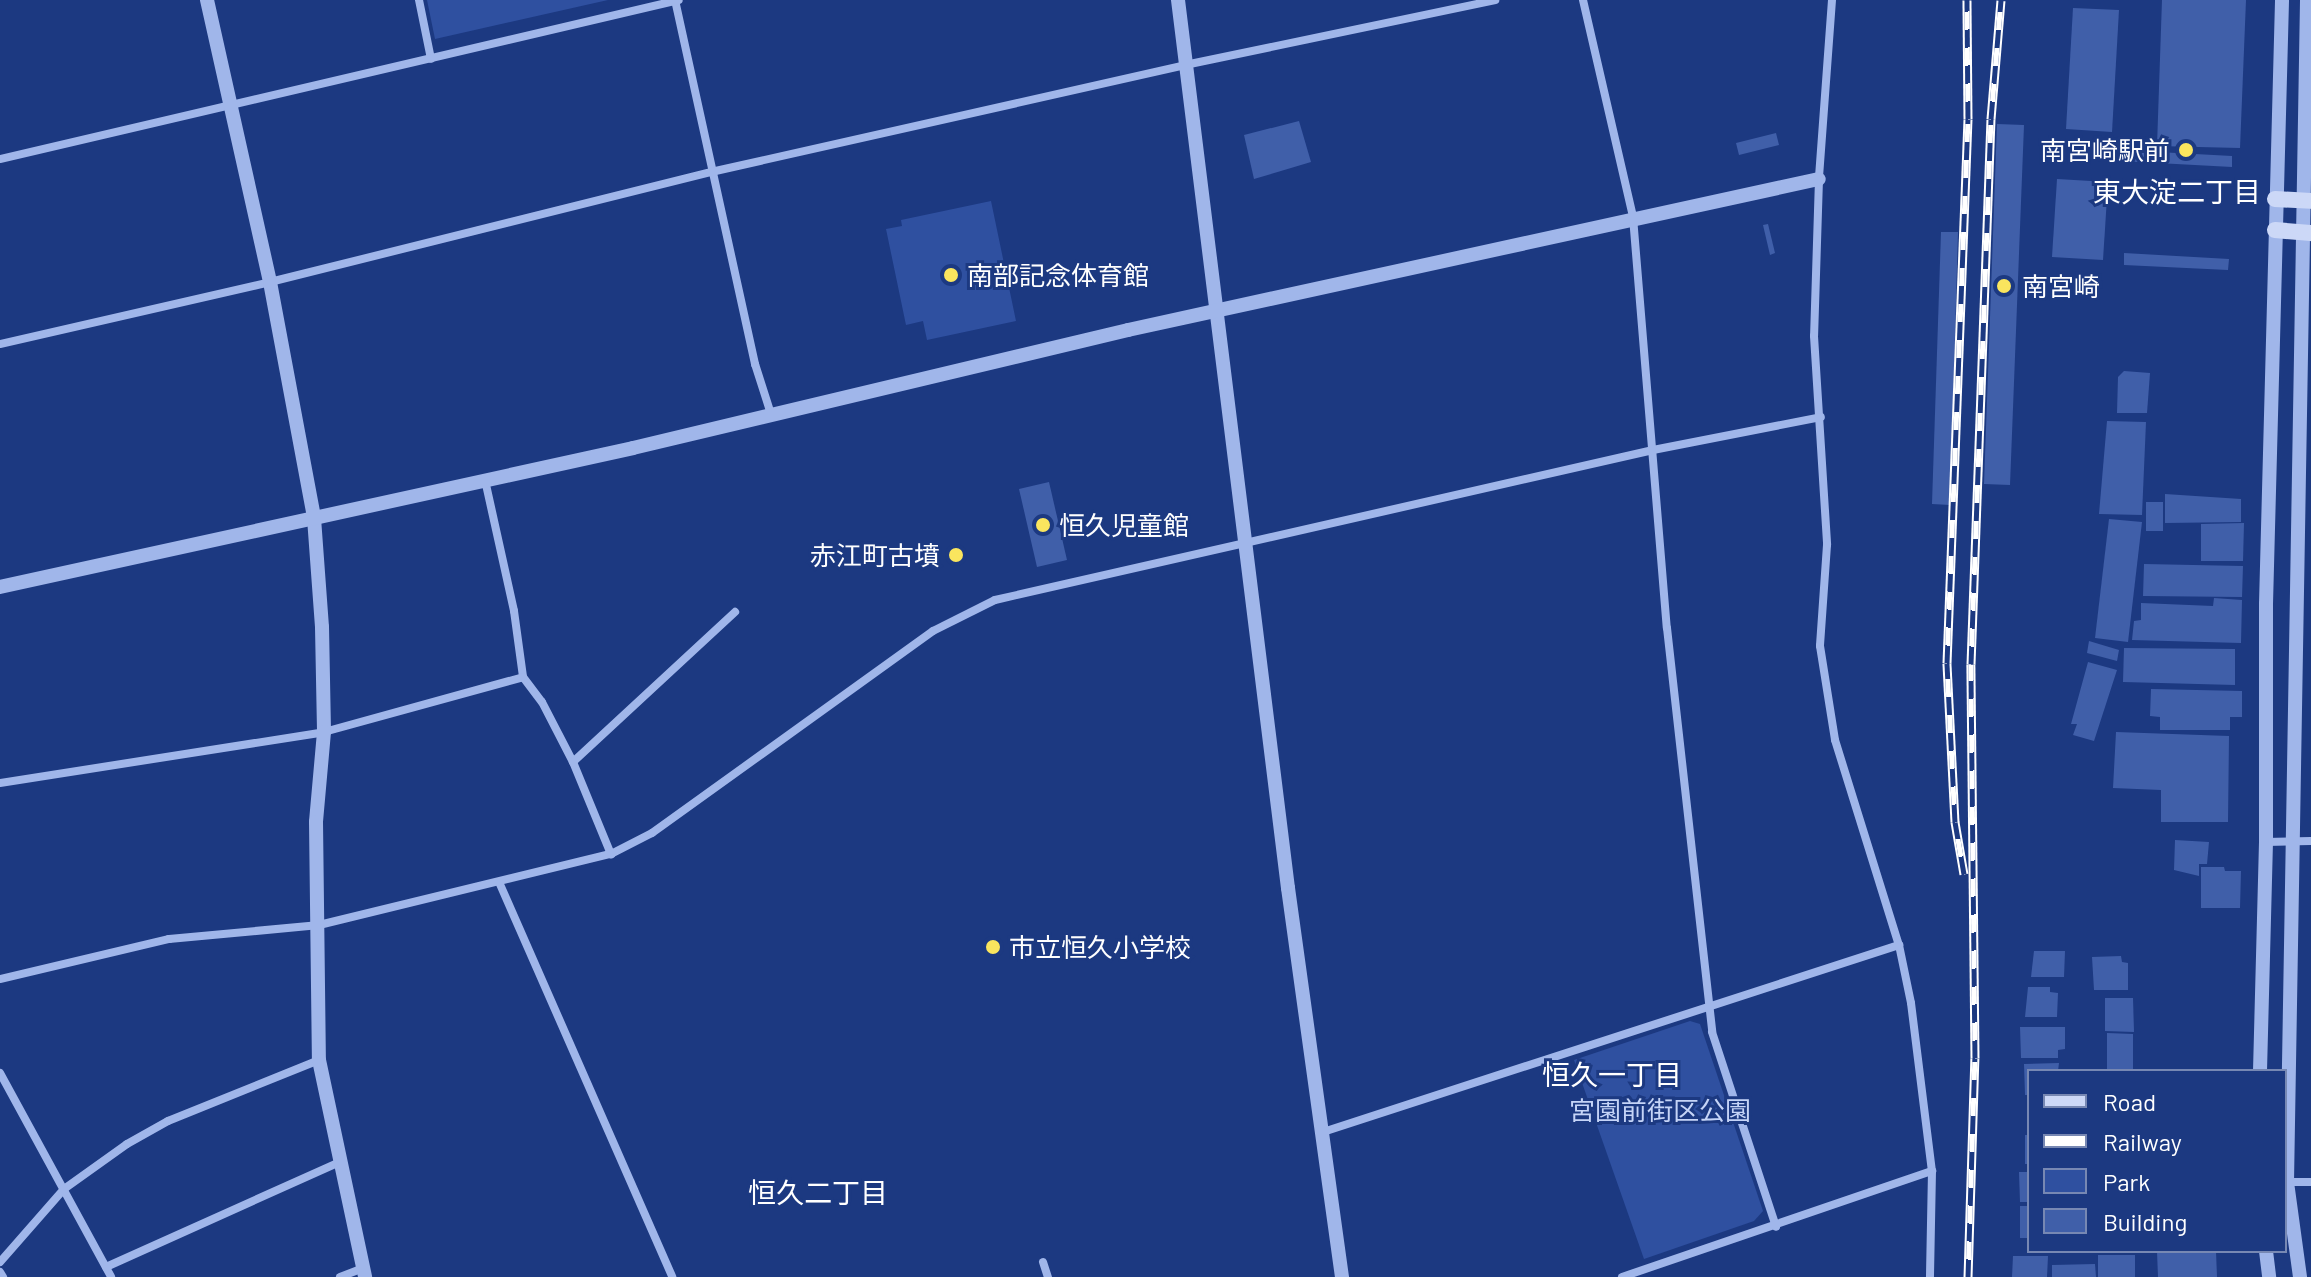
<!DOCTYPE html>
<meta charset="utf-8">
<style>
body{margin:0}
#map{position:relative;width:2311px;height:1277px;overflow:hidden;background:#1c3981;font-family:Barlow,"Noto Sans JP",sans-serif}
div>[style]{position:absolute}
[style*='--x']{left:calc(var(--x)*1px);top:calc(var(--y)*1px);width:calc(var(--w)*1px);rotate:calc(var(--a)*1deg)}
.green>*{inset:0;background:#2f50a0}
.building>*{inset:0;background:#405fa9}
.minor>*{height:8px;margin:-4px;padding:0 4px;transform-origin:4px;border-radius:4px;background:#a0b6ea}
.tertiary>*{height:14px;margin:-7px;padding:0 7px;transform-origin:7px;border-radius:7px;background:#a0b6ea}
.secondary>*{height:16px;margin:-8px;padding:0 8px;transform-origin:8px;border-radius:8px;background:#ccd8f7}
.rail>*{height:9px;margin-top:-4.5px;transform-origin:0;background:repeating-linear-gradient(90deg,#1c3981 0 18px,#fff 0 36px);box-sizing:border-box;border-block:2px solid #fff}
.dots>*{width:22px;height:22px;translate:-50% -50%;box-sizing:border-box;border:4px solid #1c3981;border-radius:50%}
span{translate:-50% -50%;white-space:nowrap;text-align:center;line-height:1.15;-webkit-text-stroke:6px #1c3981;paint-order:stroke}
.poi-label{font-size:26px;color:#fff}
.right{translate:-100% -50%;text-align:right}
.left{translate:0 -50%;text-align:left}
.park-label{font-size:26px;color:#c5d4f7}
.neighbourhood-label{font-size:28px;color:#fff}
.legend{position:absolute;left:2027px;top:1069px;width:260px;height:184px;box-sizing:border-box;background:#1c3981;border:2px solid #7788b3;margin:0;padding:10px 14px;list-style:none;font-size:24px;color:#fff}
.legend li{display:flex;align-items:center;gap:16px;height:40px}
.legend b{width:40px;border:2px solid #7788b3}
</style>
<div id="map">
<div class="green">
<div style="clip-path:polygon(427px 0,608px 0,435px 39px)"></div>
<div style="clip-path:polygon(991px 201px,1016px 321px,927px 340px,923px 321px,906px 325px,886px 229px,902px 226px,901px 220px)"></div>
<div style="clip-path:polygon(1690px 1021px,1700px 1024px,1763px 1211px,1754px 1221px,1644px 1259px,1574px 1060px)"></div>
</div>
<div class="building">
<div style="clip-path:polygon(2162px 0,2246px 0,2240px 148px,2157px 146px)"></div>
<div style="clip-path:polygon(2073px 8px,2119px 10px,2112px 132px,2066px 129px)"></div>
<div style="clip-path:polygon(1299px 121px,1311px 162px,1254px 179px,1244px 135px)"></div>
<div style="clip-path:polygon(1997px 124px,2024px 125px,2010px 485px,1984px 484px)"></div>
<div style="clip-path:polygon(1776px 133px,1779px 145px,1739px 155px,1736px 143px)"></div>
<div style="clip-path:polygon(2121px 150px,2232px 156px,2232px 167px,2120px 161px)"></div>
<div style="clip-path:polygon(2057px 179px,2108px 182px,2103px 260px,2052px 257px)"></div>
<div style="clip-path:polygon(1768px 224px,1775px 253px,1770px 255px,1763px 225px)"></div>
<div style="clip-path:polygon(1941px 232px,1958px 232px,1950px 505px,1932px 504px)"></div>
<div style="clip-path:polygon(2124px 253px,2229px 259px,2228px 270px,2124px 265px)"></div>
<div style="clip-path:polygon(2124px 371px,2150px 373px,2147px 413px,2117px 413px,2118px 377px)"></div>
<div style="clip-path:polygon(2107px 421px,2146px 422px,2142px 515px,2099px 514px)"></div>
<div style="clip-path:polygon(1049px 482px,1067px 560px,1037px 567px,1019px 489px)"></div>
<div style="clip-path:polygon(2165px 494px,2241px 499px,2241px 522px,2165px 523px)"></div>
<div style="clip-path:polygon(2146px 502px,2163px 502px,2163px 531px,2146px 531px)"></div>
<div style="clip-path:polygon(2109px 519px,2142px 522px,2128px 642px,2095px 638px)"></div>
<div style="clip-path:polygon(2244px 523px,2243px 561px,2201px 561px,2201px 524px)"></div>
<div style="clip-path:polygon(2144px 564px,2243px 566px,2242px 597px,2143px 596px)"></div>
<div style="clip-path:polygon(2214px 598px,2242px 600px,2241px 643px,2132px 640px,2134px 621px,2141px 620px,2141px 603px,2213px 606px)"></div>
<div style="clip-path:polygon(2089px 641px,2119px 650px,2117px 661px,2087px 653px)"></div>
<div style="clip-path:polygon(2124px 648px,2235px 649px,2235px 685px,2123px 682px)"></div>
<div style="clip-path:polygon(2088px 662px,2117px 670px,2094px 741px,2073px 735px,2077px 724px,2071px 724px)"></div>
<div style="clip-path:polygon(2151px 689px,2242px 691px,2242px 717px,2230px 717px,2230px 730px,2160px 730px,2160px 717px,2150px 716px)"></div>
<div style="clip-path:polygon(2116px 732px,2229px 736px,2228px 822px,2161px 822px,2161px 790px,2113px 788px)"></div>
<div style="clip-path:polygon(2175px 840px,2209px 842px,2207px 864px,2199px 864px,2199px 876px,2174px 870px)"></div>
<div style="clip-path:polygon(2201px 867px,2224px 867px,2225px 871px,2241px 871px,2240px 908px,2201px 908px)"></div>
<div style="clip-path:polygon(2034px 951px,2065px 951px,2064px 977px,2031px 977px)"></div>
<div style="clip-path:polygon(2121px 956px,2122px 962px,2128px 963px,2128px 990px,2094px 990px,2092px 957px)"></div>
<div style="clip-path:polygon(2028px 987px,2050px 987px,2050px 992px,2058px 993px,2057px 1017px,2025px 1017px)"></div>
<div style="clip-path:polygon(2105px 998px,2133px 998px,2134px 1032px,2105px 1031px)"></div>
<div style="clip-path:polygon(2020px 1027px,2065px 1027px,2065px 1049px,2058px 1050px,2058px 1058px,2021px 1058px)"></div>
<div style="clip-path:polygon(2107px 1033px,2133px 1034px,2133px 1071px,2107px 1071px)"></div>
<div style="clip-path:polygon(2059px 1063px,2058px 1071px,2029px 1071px,2029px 1095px,2025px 1095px,2024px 1064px)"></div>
<div style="clip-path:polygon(2025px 1135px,2029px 1135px,2029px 1164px,2025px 1164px)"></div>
<div style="clip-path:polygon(2019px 1172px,2029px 1172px,2029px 1202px,2020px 1202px)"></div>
<div style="clip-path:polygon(2020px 1206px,2029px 1206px,2029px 1238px,2020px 1238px)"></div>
<div style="clip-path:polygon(2157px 1251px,2216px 1251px,2217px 1277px,2158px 1277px)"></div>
<div style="clip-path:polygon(2098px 1255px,2135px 1255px,2135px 1277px,2098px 1277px)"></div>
<div style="clip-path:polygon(2013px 1256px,2048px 1256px,2047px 1277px,2012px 1277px)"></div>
<div style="clip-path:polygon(2095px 1264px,2096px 1277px,2052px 1277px,2052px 1265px)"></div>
</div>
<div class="minor">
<div style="--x:419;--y:0;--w:60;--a:78.5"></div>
<div style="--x:675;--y:0;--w:373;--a:77.6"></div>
<div style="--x:755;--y:364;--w:52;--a:72.3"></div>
<div style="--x:1583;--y:0;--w:223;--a:77"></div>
<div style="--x:1633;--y:217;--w:412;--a:85.3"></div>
<div style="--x:1667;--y:628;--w:406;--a:83.6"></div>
<div style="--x:1712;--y:1032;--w:205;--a:71.8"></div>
<div style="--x:1832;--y:0;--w:179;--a:94.2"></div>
<div style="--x:1819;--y:179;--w:157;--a:91.8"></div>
<div style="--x:1814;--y:336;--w:209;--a:86.4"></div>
<div style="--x:1827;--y:545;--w:101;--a:94"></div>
<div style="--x:1820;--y:646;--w:95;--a:80.9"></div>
<div style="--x:1835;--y:740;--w:215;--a:72.7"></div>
<div style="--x:1899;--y:945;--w:59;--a:78.3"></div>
<div style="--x:1911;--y:1003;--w:169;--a:82.9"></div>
<div style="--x:1932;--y:1171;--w:106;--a:91.1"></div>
<div style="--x:0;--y:159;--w:697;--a:-13.18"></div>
<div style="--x:0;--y:344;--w:277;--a:-12.9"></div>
<div style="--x:270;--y:282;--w:455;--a:-14"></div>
<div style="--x:711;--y:172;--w:486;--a:-12.7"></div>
<div style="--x:1185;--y:65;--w:317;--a:-11.8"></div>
<div style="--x:485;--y:480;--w:134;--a:77.5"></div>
<div style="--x:514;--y:611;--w:67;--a:82.2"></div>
<div style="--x:523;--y:677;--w:31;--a:53"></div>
<div style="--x:542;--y:702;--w:68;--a:62.7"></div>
<div style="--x:573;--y:762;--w:100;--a:67.6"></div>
<div style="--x:573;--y:762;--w:221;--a:-42.8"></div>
<div style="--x:0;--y:783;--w:328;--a:-8.9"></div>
<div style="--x:324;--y:732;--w:206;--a:-15.4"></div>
<div style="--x:2266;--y:842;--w:45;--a:-1.3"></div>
<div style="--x:499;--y:882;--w:431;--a:66.3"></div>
<div style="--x:0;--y:979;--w:174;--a:-13.3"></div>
<div style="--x:169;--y:939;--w:151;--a:-5.3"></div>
<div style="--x:319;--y:925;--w:301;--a:-13.7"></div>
<div style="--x:611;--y:854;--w:46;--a:-27.1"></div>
<div style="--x:652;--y:833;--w:346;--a:-35.7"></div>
<div style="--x:933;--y:631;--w:69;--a:-26.6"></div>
<div style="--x:995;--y:600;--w:675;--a:-12.84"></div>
<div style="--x:1653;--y:450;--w:171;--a:-11.1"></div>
<div style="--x:0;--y:1073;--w:232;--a:61.4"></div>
<div style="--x:1323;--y:1132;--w:606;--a:-17.99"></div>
<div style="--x:2285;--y:1182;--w:26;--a:0"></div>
<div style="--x:0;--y:1262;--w:97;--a:-48.8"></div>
<div style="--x:64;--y:1189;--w:77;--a:-35.5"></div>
<div style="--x:127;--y:1144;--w:47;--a:-29.3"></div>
<div style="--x:168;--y:1121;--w:163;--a:-22"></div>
<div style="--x:1043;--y:1262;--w:16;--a:72"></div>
<div style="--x:106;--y:1267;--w:256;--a:-24.2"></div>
<div style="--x:0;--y:1272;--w:6;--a:59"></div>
<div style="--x:340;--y:1277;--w:25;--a:-21"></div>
<div style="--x:1622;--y:1277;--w:328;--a:-18.9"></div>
</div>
<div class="tertiary">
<div style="--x:207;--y:0;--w:289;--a:77.4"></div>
<div style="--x:270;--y:282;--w:240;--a:79.4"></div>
<div style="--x:314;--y:518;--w:109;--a:85.8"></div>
<div style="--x:322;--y:627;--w:105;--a:88.9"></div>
<div style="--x:324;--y:732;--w:90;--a:95.1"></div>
<div style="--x:316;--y:822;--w:238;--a:89.3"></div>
<div style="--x:319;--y:1060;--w:222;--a:78"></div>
<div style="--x:1178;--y:0;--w:895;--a:82.94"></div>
<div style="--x:1288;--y:888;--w:393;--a:82.1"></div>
<div style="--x:0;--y:587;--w:648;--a:-12.38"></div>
<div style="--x:633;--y:448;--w:509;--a:-13.41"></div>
<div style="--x:1128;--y:330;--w:707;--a:-12.33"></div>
<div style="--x:2260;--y:1071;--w:229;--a:-88.5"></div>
<div style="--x:2266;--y:842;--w:238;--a:-90"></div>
<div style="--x:2266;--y:604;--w:604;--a:-88.48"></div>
<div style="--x:2266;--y:1251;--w:26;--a:83"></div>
<div style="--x:2300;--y:1277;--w:96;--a:-97.8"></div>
<div style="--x:2287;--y:1182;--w:1182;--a:-89.03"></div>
</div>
<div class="secondary">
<div style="--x:2275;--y:199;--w:36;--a:3"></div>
<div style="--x:2275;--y:230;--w:36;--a:5"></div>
</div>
<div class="rail">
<div style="--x:1964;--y:874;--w:53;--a:-99.8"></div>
<div style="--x:1955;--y:822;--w:159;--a:-92.9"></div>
<div style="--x:1947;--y:663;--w:544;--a:-87.79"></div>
<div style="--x:1968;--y:119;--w:119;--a:-90.5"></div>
<div style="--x:1968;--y:1277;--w:219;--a:-88.2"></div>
<div style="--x:1975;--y:1058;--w:394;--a:-90.6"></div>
<div style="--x:1971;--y:664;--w:545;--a:-87.9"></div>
<div style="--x:1991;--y:119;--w:119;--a:-85.2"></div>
</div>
<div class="dots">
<div style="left:2186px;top:150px;background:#fae55e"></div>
<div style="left:951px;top:275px;background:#fae55e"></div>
<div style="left:2004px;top:286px;background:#fae55e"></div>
<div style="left:1043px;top:525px;background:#fae55e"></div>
<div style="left:956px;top:555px;background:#fae55e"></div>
<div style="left:993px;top:947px;background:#fae55e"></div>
</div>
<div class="poi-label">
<span class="right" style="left:2170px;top:150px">南宮崎駅前</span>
<span class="left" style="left:967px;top:275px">南部記念体育館</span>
<span class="left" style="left:2022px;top:286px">南宮崎</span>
<span class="left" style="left:1059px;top:525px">恒久児童館</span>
<span class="right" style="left:940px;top:555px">赤江町古墳</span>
<span class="left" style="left:1009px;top:947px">市立恒久小学校</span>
</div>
<div class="park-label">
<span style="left:1660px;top:1110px">宮園前街区公園</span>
</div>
<div class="neighbourhood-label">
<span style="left:2177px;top:191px">東大淀二丁目</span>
<span style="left:1612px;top:1074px">恒久一丁目</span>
<span style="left:818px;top:1192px">恒久二丁目</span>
</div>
<ul class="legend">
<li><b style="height:10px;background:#ccd8f7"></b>Road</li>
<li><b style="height:10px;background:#fff"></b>Railway</li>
<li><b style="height:22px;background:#2f50a0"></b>Park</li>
<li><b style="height:22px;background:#405fa9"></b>Building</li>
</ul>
</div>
